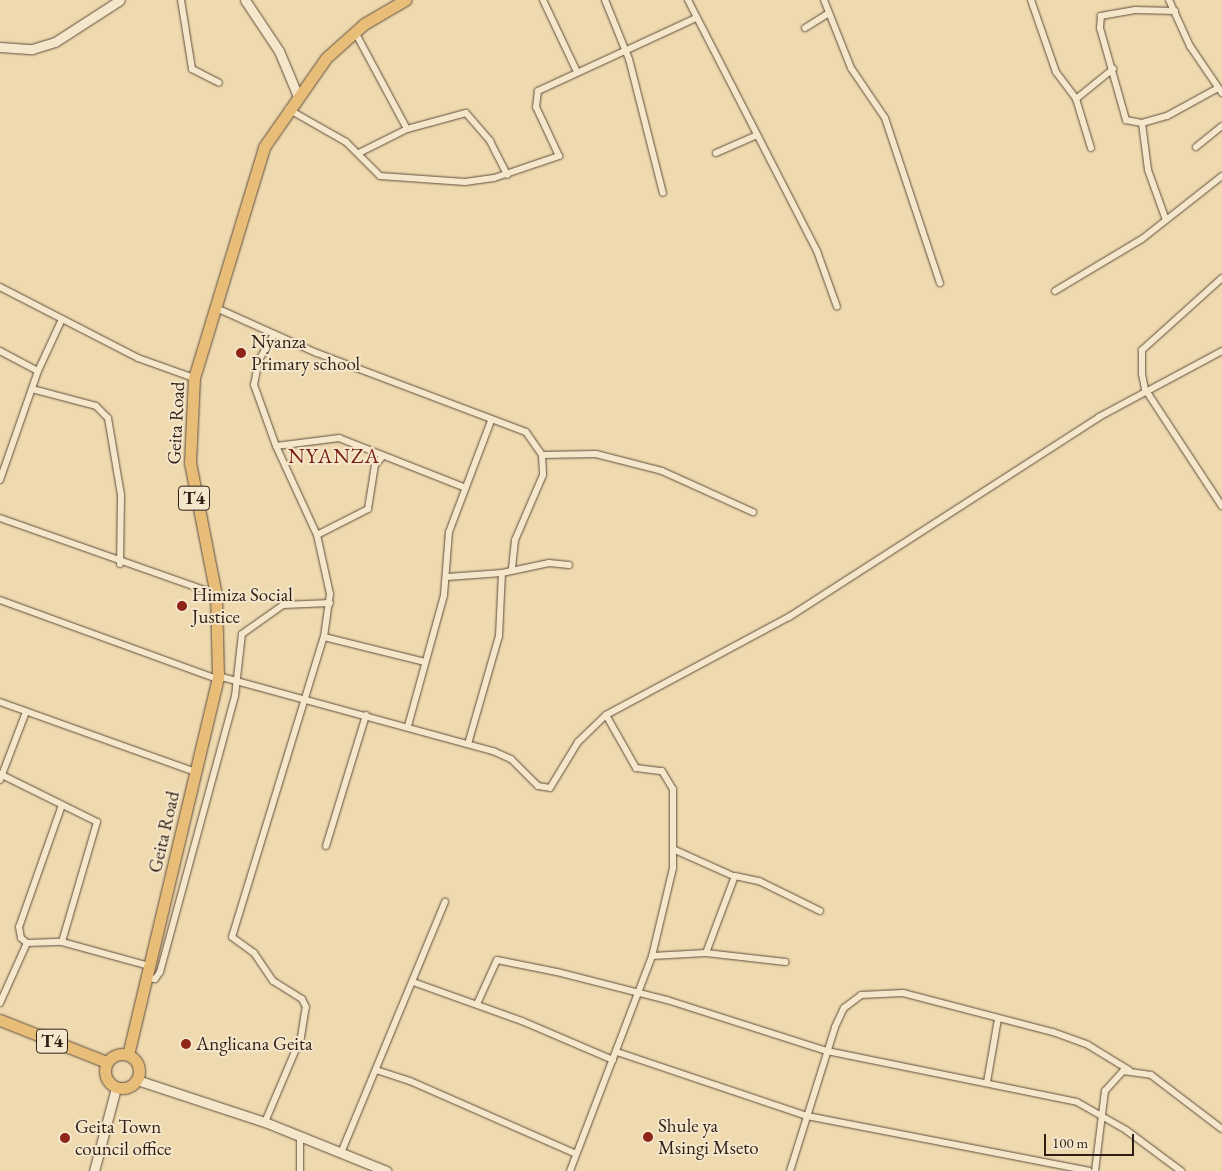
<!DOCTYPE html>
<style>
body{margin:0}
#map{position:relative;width:1222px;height:1171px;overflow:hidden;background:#efdaaf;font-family:"EB Garamond",serif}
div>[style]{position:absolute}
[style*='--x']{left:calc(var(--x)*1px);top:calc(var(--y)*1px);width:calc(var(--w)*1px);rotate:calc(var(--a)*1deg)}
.roads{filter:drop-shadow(0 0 1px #5f4d3d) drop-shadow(0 0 1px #5f4d3d)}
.street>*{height:6px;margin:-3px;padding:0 3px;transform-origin:3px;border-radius:3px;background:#f5e7cb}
.secondary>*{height:9px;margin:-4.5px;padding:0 4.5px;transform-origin:4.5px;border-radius:4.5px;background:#f5e7cb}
.highway>*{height:11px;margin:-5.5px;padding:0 5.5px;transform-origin:5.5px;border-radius:5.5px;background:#e8bd78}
.highway>.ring{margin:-5.5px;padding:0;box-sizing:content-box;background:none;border:11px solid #e8bd78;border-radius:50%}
.dots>*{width:14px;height:14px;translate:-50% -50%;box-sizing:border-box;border:2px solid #f5e7cb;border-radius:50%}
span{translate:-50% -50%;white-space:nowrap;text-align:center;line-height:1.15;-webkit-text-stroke:4px #f5e7cb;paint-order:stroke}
.shield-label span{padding:1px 4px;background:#f5e7cb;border:1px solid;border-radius:4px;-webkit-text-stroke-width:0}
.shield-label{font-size:18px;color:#2f1e17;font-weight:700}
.poi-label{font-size:19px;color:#2f1e17}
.left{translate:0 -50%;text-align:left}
.street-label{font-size:19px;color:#2f1e17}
.quarter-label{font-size:21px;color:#7a1f14;letter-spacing:1px}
.scale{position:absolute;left:1044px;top:1134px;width:90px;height:22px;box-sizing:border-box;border:2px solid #2f1e17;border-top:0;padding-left:6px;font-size:15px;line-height:18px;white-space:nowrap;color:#2f1e17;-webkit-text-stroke:4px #f5e7cb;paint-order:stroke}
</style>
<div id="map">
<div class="roads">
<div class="street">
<div style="--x:181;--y:0;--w:70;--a:80.9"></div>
<div style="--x:192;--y:69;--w:30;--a:27"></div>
<div style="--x:543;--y:0;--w:80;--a:64.7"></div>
<div style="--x:605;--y:0;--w:64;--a:67.9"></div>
<div style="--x:629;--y:59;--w:138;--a:75.8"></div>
<div style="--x:688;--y:0;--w:282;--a:62.8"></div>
<div style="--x:817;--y:251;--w:59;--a:70.3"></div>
<div style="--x:824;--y:0;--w:73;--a:68.3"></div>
<div style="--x:851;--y:68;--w:60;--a:55.8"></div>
<div style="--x:885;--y:118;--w:174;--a:71.6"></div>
<div style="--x:1031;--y:0;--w:76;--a:70.9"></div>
<div style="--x:1056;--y:72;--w:34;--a:53"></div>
<div style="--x:1169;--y:0;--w:51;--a:65.5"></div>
<div style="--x:1190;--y:46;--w:57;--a:55.8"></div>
<div style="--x:1175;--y:11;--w:40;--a:-178.6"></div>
<div style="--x:1135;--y:10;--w:35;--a:170"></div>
<div style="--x:1101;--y:16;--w:12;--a:95"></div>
<div style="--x:1100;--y:28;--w:96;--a:74.2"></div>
<div style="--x:1126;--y:120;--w:16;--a:11"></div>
<div style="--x:1142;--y:123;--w:26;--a:-16"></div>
<div style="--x:1167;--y:116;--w:58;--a:-28.8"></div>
<div style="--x:805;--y:28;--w:28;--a:-32"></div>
<div style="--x:355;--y:32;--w:110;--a:61.8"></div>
<div style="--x:288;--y:109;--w:67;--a:29.6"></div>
<div style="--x:346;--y:142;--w:48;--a:45"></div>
<div style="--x:380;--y:176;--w:85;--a:4"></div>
<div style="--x:465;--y:182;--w:29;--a:-8"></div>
<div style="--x:494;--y:178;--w:69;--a:-18.7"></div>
<div style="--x:559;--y:156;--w:54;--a:-115.1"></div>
<div style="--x:536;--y:107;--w:16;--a:-83"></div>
<div style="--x:538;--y:91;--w:174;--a:-24.8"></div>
<div style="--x:1142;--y:123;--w:47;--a:82.7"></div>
<div style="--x:1148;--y:170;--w:53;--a:70.2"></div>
<div style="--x:1196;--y:147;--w:33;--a:-39"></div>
<div style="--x:1091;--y:148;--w:51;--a:-107"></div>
<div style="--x:1076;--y:99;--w:48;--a:-39"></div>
<div style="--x:359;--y:153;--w:54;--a:-26.6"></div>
<div style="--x:407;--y:129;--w:61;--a:-15.2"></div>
<div style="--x:466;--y:113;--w:37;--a:49"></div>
<div style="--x:490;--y:141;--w:38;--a:63"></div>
<div style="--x:716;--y:153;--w:43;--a:-23.6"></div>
<div style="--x:1222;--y:278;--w:108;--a:138"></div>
<div style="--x:1142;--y:350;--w:24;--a:90"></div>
<div style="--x:1142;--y:374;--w:15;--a:79"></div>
<div style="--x:1145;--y:389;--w:140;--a:56.7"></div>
<div style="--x:0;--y:287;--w:155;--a:27.2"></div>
<div style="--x:138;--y:358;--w:59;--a:19.7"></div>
<div style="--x:1055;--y:291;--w:101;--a:-30.9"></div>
<div style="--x:1142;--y:239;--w:102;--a:-38.2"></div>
<div style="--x:214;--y:307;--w:113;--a:24.1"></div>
<div style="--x:317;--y:353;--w:223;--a:20.7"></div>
<div style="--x:526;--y:432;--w:28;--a:55"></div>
<div style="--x:542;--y:455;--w:20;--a:87"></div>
<div style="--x:543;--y:475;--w:71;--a:113.3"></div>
<div style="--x:515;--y:540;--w:29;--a:96"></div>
<div style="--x:0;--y:351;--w:43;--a:27.8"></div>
<div style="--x:32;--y:389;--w:66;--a:14.9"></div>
<div style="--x:96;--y:406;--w:17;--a:45"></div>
<div style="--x:108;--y:418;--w:78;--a:80.4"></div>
<div style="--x:121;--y:495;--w:69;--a:90.8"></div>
<div style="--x:276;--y:446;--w:64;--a:-7.2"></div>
<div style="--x:339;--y:438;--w:136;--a:21.5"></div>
<div style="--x:542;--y:455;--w:54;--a:-1.1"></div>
<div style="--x:596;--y:454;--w:68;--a:14.4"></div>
<div style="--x:662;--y:471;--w:100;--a:24.3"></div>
<div style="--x:0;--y:480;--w:115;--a:-70.8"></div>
<div style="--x:38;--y:371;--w:57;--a:-65.2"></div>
<div style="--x:0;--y:518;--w:229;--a:19.4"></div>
<div style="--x:317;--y:535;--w:57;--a:-27"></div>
<div style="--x:368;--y:509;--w:45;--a:-81"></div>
<div style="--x:375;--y:465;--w:12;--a:-48"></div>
<div style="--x:447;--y:577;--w:55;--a:-4.2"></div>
<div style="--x:502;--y:573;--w:48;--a:-12"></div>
<div style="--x:549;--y:563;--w:20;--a:6"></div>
<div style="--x:0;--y:600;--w:231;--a:20"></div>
<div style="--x:324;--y:637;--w:104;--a:13.9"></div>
<div style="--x:218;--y:676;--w:285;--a:15.3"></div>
<div style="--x:493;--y:751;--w:20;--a:24"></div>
<div style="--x:511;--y:759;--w:38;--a:45"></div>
<div style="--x:538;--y:786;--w:12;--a:9"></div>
<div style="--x:550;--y:788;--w:54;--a:-58.7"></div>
<div style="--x:578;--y:742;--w:39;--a:-44"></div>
<div style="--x:606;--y:715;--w:208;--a:-28.2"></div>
<div style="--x:789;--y:617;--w:369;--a:-32.8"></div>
<div style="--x:1099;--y:417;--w:140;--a:-28.2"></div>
<div style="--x:0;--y:702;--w:208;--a:19.7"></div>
<div style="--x:606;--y:715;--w:61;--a:60.5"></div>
<div style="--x:636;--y:768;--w:26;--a:7"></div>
<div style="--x:662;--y:771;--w:21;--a:59"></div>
<div style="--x:673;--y:789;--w:79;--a:90"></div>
<div style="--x:673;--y:868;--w:90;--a:103.4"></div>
<div style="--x:408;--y:726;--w:136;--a:-74.6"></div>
<div style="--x:444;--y:595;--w:63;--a:-85.5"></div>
<div style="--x:449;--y:532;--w:119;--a:-69.3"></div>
<div style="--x:468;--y:744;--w:112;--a:-74"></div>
<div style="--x:499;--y:636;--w:63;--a:-87.3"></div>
<div style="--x:0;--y:774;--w:108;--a:26.3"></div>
<div style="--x:97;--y:822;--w:125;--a:106.3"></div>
<div style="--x:0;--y:780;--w:73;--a:-69.1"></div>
<div style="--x:62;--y:805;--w:129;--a:109.4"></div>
<div style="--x:19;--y:927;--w:11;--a:80"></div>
<div style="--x:21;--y:938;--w:8;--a:40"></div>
<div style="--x:27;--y:943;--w:35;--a:-2"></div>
<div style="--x:62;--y:942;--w:90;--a:15.4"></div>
<div style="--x:326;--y:846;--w:137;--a:-73"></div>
<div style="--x:675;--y:850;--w:64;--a:24.1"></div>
<div style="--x:706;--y:953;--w:82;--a:-69.4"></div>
<div style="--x:735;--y:876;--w:25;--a:12"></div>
<div style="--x:759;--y:881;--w:68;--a:26.2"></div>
<div style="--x:146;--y:978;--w:9;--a:6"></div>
<div style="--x:155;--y:979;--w:9;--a:-54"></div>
<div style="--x:160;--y:972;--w:286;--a:-74.8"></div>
<div style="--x:235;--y:696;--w:62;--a:-83.6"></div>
<div style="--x:242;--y:634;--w:50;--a:-35.3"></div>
<div style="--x:283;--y:605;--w:47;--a:-2.4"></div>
<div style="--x:413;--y:982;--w:116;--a:19.7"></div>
<div style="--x:522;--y:1021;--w:99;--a:23.2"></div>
<div style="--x:0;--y:1003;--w:66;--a:-65.8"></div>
<div style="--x:477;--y:1004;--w:48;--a:-65.6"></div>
<div style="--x:497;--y:960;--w:61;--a:11.3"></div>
<div style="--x:557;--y:972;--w:114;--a:14.3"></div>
<div style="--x:667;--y:1000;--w:168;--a:17.7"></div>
<div style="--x:827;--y:1051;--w:255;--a:11.5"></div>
<div style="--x:1077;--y:1102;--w:56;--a:29.7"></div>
<div style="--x:1126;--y:1130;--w:69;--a:36.7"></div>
<div style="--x:617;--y:1052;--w:200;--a:18.6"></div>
<div style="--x:807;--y:1116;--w:287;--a:11"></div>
<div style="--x:376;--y:1070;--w:36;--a:18"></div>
<div style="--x:410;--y:1081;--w:181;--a:23.7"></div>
<div style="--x:987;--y:1082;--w:64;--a:-80.1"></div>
<div style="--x:265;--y:1122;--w:92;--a:-67"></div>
<div style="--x:301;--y:1037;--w:30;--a:-81"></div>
<div style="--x:306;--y:1007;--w:9;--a:-117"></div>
<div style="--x:302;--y:999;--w:34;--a:-148"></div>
<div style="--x:273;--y:981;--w:34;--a:-124"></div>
<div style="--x:254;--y:953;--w:27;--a:-144"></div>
<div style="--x:232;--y:937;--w:314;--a:-73"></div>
<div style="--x:324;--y:637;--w:43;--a:-82.1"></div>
<div style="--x:330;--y:594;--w:60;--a:-102.4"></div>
<div style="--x:317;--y:535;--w:98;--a:-114.7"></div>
<div style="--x:276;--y:446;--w:65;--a:-109.8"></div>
<div style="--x:254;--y:385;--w:25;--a:-79"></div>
<div style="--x:259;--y:360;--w:30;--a:-60"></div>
<div style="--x:341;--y:1153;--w:272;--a:-67.5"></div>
<div style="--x:300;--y:1171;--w:34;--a:-90"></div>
<div style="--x:570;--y:1171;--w:230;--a:-69.1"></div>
<div style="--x:652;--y:956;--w:54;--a:-3.2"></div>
<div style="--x:706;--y:953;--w:80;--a:6.5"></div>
<div style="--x:790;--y:1171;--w:151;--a:-72.6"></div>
<div style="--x:835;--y:1027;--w:21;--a:-65"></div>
<div style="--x:844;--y:1008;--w:21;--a:-37"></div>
<div style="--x:861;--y:995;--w:42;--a:-2.7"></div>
<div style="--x:903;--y:993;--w:155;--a:14.6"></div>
<div style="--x:1053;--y:1032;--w:37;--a:20"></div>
<div style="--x:1088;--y:1045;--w:48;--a:31.4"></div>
<div style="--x:1095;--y:1171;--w:81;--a:-82.9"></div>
<div style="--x:1105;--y:1091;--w:27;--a:-48"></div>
<div style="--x:1123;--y:1071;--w:28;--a:8"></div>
<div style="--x:1151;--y:1075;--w:89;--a:37.3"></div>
</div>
<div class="secondary">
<div style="--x:245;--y:0;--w:61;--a:56.3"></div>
<div style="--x:279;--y:51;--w:47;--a:67.3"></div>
<div style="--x:0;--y:47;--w:32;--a:4"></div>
<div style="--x:32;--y:49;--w:24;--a:-17"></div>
<div style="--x:55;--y:42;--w:77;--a:-32.9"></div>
<div style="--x:137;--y:1080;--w:135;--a:18.2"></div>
<div style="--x:265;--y:1122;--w:131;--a:22"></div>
<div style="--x:94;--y:1171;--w:86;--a:-75.2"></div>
</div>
<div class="highway">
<div style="--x:0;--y:1020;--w:112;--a:21.5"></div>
<div class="ring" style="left:105px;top:1054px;width:23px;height:23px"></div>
<div style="--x:128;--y:1055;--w:390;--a:-76.6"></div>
<div style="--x:218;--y:676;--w:81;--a:-91.4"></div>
<div style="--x:216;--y:595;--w:135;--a:-101.1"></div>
<div style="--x:190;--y:463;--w:85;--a:-87.3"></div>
<div style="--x:194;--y:378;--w:241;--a:-73.1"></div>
<div style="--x:264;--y:147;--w:108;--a:-55.1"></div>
<div style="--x:326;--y:58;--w:51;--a:-41.8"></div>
<div style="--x:364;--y:24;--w:48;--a:-30.3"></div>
</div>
</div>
<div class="dots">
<div style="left:241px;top:353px;background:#8f2418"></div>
<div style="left:182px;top:606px;background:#8f2418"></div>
<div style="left:186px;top:1044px;background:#8f2418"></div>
<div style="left:648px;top:1137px;background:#8f2418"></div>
<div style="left:65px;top:1138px;background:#8f2418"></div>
</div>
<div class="shield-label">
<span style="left:194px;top:498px">T4</span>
<span style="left:52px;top:1041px">T4</span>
</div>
<div class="poi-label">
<span class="left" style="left:251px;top:353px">Nyanza<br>Primary school</span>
<span class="left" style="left:192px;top:606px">Himiza Social<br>Justice</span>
<span class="left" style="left:196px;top:1044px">Anglicana Geita</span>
<span class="left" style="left:658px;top:1137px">Shule ya<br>Msingi Mseto</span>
<span class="left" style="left:75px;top:1138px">Geita Town<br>council office</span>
</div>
<div class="street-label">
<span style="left:176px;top:423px;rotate:-87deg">Geita Road</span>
<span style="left:164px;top:832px;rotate:-77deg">Geita Road</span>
</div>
<div class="quarter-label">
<span style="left:334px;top:456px">NYANZA</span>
</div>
<div class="scale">100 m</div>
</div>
